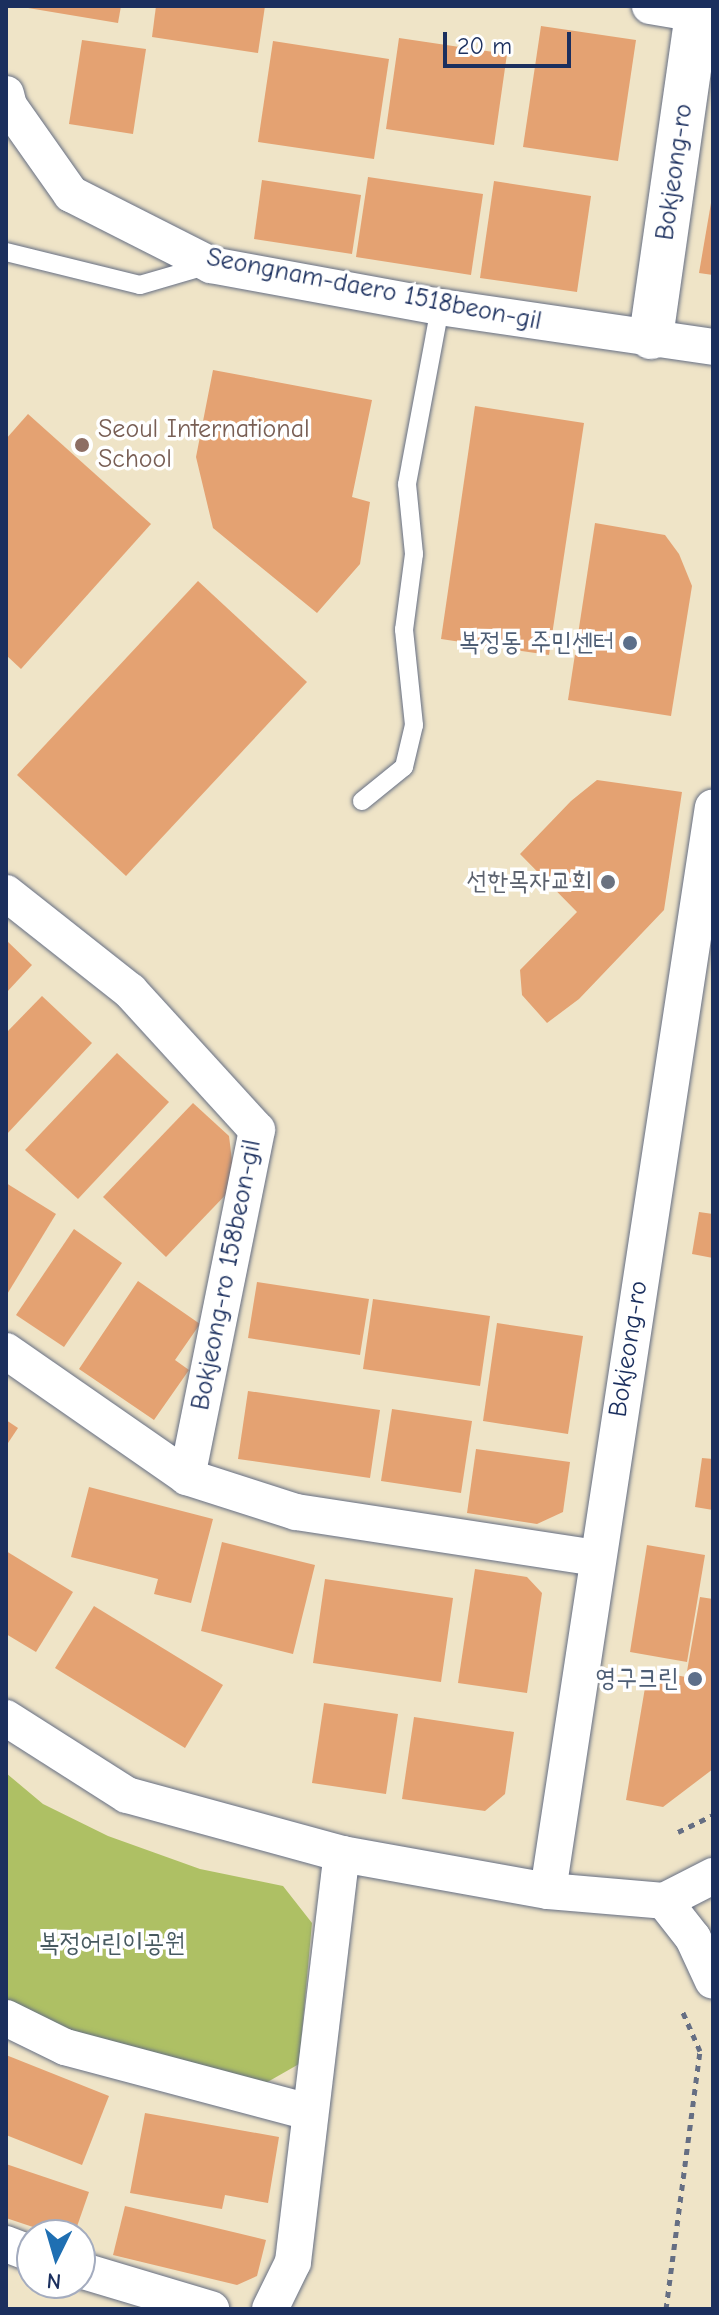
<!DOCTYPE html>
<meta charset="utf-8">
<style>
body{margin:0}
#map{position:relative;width:719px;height:2315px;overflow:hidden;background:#efe4c7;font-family:"Comic Neue","Poor Story",sans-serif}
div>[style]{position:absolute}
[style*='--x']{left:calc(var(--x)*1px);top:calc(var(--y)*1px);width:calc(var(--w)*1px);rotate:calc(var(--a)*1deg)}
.green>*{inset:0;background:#aec064}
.building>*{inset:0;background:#e4a272}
.path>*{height:5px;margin-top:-2.5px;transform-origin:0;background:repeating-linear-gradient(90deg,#656e83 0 6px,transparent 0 12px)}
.roads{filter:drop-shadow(0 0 2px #656e83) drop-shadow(0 0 2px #656e83)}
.service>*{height:18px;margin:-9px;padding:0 9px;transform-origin:9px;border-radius:9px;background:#fff}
.minor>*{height:36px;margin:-18px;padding:0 18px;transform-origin:18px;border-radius:18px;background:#fff}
.tertiary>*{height:44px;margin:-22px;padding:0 22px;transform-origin:22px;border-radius:22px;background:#fff}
.dots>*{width:22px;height:22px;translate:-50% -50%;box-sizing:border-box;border:4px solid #fff;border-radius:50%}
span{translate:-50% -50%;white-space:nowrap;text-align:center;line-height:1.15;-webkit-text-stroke:7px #fff;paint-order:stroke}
.street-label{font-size:26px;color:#1b2f5e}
.education-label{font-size:26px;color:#785e54}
.left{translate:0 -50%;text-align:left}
.service-label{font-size:26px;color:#4e5e75}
.right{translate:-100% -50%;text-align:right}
.worship-label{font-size:26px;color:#5b616d}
.park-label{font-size:26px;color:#475a60}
.frame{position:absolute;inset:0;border:8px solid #1b2f5e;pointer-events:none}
.north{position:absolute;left:16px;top:2219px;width:80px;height:80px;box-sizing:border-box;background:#fff;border:2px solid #a4acbf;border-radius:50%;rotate:185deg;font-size:22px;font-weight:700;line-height:32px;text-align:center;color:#1b2f5e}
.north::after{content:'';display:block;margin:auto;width:28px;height:36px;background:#1f6fb2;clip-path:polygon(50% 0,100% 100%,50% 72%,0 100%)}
.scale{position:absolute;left:443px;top:32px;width:128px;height:36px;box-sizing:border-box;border:4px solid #1b2f5e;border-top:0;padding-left:10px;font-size:24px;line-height:28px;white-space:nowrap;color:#1b2f5e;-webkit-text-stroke:6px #fff;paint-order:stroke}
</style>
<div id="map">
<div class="green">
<div style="clip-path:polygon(6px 1773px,43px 1804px,108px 1836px,200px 1869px,283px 1886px,312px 1923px,299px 2064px,264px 2084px,72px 2037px,6px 2001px)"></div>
</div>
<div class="building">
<div style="clip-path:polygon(16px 6px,121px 6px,118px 23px)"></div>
<div style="clip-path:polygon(156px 6px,265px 6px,258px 53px,152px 37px)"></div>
<div style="clip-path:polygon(541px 26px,636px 40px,618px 161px,523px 147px)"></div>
<div style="clip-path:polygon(399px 38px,507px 54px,494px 145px,386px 129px)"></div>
<div style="clip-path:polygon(82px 40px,146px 49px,133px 134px,69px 124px)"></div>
<div style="clip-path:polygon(273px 41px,389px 59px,374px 159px,258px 142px)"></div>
<div style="clip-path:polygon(368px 177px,483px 194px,471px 275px,356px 257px)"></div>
<div style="clip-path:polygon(262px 180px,361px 195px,352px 254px,254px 239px)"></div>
<div style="clip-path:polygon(494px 181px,591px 196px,577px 292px,480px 278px)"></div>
<div style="clip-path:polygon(711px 203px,713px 203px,713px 275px,699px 273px)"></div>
<div style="clip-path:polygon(213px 370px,372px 400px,352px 497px,370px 502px,360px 564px,317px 613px,213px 528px,196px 457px)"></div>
<div style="clip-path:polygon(475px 406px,584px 423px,549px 655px,441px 639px)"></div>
<div style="clip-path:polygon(28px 414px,151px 524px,21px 669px,6px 655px,6px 439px)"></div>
<div style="clip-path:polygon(595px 523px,665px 535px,679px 554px,692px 586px,671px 716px,568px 700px)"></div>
<div style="clip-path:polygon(198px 581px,307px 682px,126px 876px,17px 775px)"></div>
<div style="clip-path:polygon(597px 780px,682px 792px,664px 910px,579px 999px,547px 1023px,522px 995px,520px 970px,577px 912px,520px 854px,571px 801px)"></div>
<div style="clip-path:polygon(6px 940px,32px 965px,6px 993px)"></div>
<div style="clip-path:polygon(42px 996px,92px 1043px,6px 1135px,6px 1033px)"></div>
<div style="clip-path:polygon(117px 1053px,169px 1102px,78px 1199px,25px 1150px)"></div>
<div style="clip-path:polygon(193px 1103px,229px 1136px,235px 1185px,166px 1257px,103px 1197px)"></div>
<div style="clip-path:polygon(6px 1183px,56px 1214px,6px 1296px)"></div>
<div style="clip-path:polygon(699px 1212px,713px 1214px,713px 1258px,692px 1254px)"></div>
<div style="clip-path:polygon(74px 1229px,122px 1263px,64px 1347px,16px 1315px)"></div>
<div style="clip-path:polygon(138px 1281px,200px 1324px,175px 1360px,189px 1370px,154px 1420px,79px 1369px)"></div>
<div style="clip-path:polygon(257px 1282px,369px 1299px,360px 1355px,248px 1338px)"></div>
<div style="clip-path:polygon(373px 1299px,490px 1316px,480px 1386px,363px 1369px)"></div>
<div style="clip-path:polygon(497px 1323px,583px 1336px,568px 1434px,483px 1421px)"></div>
<div style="clip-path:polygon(248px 1391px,380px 1410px,370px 1478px,238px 1459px)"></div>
<div style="clip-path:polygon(392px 1409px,472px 1421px,461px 1493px,381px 1481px)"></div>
<div style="clip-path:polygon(6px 1420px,18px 1428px,6px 1446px)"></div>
<div style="clip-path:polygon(476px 1449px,570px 1462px,563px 1512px,537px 1524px,467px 1513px)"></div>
<div style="clip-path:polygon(702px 1458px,713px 1459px,713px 1510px,695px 1507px)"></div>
<div style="clip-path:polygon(89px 1487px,213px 1519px,191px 1603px,154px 1594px,158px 1579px,71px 1557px)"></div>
<div style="clip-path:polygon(222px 1542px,315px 1565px,293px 1654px,201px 1631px)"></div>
<div style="clip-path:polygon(647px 1545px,705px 1555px,687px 1662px,630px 1652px)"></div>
<div style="clip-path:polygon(6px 1551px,73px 1592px,36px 1652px,6px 1634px)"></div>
<div style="clip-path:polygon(475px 1569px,527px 1577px,542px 1593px,527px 1693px,458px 1683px)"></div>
<div style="clip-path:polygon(325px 1579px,453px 1598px,441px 1682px,313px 1663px)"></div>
<div style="clip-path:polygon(700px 1597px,713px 1599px,713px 1769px,663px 1807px,626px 1800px,648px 1670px,686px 1677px)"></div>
<div style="clip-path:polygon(94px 1606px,223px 1685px,185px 1748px,55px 1668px)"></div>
<div style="clip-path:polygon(324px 1703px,398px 1714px,386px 1794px,312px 1783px)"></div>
<div style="clip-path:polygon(414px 1717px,514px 1732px,505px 1794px,485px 1811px,402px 1799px)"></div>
<div style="clip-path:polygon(6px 2055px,109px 2096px,82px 2165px,6px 2135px)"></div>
<div style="clip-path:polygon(145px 2113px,279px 2137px,268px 2203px,225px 2195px,222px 2209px,130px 2193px)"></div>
<div style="clip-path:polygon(6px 2164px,89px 2192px,74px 2235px,57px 2235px,6px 2218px)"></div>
<div style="clip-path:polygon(125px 2206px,266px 2240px,257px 2276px,237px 2285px,113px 2255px)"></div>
</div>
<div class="path">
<div style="--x:678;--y:1832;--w:39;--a:-26"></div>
<div style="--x:666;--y:2309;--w:260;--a:-82.5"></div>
<div style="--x:700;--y:2051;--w:47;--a:-113.8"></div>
</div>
<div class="roads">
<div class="service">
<div style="--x:6;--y:252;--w:138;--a:13.8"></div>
<div style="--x:140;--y:285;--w:72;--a:-16.2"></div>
<div style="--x:362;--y:801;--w:54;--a:-39"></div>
<div style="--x:404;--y:767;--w:43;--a:-76.6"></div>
<div style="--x:414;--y:725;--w:96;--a:-96"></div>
<div style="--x:404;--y:630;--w:77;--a:-82.5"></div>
<div style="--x:414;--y:554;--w:70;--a:-95.7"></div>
<div style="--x:407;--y:484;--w:180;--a:-79.4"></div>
</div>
<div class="minor">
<div style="--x:650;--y:6;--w:48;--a:9.7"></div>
<div style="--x:6;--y:94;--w:12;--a:76"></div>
<div style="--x:9;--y:106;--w:108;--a:54.8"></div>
<div style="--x:71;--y:194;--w:157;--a:26.9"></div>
<div style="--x:211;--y:265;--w:233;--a:10.4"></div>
<div style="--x:440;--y:307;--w:276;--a:8.3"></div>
<div style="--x:6;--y:893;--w:158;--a:38.3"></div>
<div style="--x:130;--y:991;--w:188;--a:47.6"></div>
<div style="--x:257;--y:1130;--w:354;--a:101.4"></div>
<div style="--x:6;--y:1351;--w:221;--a:34.8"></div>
<div style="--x:187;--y:1477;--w:114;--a:17.8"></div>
<div style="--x:296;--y:1512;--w:304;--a:8.7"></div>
<div style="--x:6;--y:1718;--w:143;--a:32.5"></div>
<div style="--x:127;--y:1795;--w:223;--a:15.3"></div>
<div style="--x:342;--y:1854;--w:209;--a:10.2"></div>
<div style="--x:548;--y:1891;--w:116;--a:4.9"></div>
<div style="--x:664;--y:1901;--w:55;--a:-27"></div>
<div style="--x:548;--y:1891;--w:1096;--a:-81.35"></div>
<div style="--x:664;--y:1901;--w:47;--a:51.9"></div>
<div style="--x:693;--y:1938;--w:47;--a:65.1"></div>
<div style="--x:6;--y:2018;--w:66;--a:26.2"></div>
<div style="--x:65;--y:2047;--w:253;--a:14.9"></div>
<div style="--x:6;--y:2244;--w:28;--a:21"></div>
<div style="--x:80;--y:2270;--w:137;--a:16.6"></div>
<div style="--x:270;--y:2309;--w:52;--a:-63.9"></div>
<div style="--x:293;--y:2262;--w:411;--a:-83.2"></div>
</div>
<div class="tertiary">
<div style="--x:651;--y:337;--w:334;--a:-81.9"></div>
</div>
</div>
<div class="dots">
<div style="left:82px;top:445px;background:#8d6e63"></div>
<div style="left:630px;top:643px;background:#5c6f8a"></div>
<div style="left:608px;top:882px;background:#6b7280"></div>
<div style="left:695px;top:1679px;background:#5c6f8a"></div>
</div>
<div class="street-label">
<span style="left:675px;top:172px;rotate:-82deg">Bokjeong-ro</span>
<span style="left:374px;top:290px;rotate:11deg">Seongnam-daero 1518beon-gil</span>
<span style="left:227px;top:1275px;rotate:-79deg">Bokjeong-ro 158beon-gil</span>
<span style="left:629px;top:1349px;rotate:-81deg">Bokjeong-ro</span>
</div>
<div class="education-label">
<span class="left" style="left:98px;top:445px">Seoul International<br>School</span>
</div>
<div class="service-label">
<span class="right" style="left:614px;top:643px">복정동 주민센터</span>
<span class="right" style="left:679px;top:1679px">영구크린</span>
</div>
<div class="worship-label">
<span class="right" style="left:592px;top:882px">선한목자교회</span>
</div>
<div class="park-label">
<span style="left:112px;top:1944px">복정어린이공원</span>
</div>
<div class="frame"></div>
<div class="north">N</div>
<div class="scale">20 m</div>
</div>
